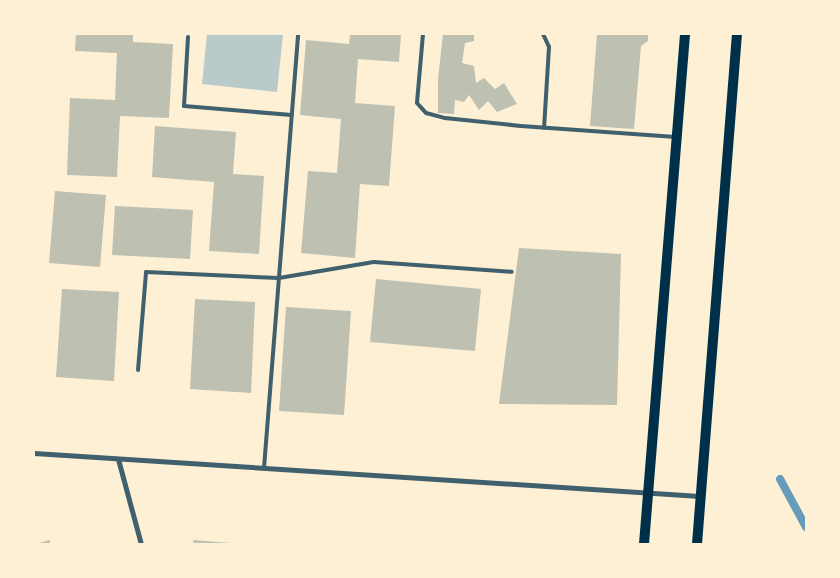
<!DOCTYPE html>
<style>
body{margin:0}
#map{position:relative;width:840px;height:578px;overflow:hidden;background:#fdf0d5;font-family:"Fira Sans Condensed",sans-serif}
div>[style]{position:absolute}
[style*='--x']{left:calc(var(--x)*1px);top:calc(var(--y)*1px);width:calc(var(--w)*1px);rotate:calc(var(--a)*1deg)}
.green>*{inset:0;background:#b9caca}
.stream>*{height:8px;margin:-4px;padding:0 4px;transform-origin:4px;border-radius:4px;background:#669bbc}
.building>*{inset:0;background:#bec0b2}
.service>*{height:4px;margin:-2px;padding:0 2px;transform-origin:2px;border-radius:2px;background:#3f606c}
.minor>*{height:5px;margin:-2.5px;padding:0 2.5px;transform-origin:2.5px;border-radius:2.5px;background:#3f606c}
.secondary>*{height:10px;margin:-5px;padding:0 5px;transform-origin:5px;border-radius:5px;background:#003049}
span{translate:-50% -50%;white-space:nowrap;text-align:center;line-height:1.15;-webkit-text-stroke:4px #fdf0d5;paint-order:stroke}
.frame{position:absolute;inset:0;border:35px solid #fdf0d5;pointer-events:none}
</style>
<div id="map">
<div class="green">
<div style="clip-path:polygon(207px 34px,283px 34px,277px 92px,202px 84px)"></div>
</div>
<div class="stream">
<div style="--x:780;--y:479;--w:55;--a:61.6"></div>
</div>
<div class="building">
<div style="clip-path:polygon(76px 34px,133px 34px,133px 42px,173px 44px,169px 118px,120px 116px,117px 177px,67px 175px,70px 98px,115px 100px,117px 53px,75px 51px)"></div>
<div style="clip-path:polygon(350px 34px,401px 34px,399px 62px,358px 59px,355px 103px,395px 106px,389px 186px,360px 184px,355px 258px,301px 253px,308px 171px,337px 173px,341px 119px,300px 115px,306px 40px,349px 44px)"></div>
<div style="clip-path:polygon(443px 34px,474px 34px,474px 41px,465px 43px,462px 63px,474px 66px,476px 83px,484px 78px,495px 89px,504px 83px,517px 104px,497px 112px,488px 101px,479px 110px,469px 95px,464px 102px,455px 100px,454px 114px,438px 113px,438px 79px)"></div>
<div style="clip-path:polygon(597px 34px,648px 35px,648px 41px,641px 46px,634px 129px,590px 126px)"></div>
<div style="clip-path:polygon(155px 126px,236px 132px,233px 174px,264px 176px,259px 254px,209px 251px,214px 182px,152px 177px)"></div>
<div style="clip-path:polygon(55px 191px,106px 195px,100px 267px,49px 263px)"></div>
<div style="clip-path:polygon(115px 206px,193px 210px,190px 259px,112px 255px)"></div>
<div style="clip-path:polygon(519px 248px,621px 254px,617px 405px,499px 404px)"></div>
<div style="clip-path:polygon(376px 279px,481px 289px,475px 351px,370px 342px)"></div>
<div style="clip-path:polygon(62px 289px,119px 292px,114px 381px,56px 377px)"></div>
<div style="clip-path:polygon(195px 299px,255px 302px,251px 393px,190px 389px)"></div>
<div style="clip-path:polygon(286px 307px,351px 311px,344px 415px,279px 411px)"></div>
<div style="clip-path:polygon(49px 540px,51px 544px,36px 544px)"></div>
<div style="clip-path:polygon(193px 540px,231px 543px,231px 544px,194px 544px)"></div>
</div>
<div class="service">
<div style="--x:423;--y:34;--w:69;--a:95"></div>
<div style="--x:417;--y:103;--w:13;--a:48"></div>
<div style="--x:426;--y:113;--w:20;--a:15"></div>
<div style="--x:445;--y:118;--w:76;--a:6"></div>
<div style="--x:521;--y:126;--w:155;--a:4.1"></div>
<div style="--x:543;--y:34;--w:14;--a:65"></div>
<div style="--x:549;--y:47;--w:81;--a:93.5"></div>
<div style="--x:188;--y:37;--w:69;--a:93.3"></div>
<div style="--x:184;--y:106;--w:108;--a:4.8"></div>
<div style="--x:138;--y:370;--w:98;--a:-85.3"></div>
<div style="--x:146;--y:272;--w:133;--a:2.6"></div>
<div style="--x:279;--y:278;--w:96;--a:-9.6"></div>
<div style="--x:374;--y:262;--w:138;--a:4.1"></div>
<div style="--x:264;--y:468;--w:435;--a:-85.5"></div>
</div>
<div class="minor">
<div style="--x:34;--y:453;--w:667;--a:3.69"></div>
<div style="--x:118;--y:459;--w:88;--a:74.9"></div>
</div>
<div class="secondary">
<div style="--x:644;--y:544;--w:512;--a:-85.4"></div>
<div style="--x:697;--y:544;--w:512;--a:-85.52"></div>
</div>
<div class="frame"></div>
</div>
